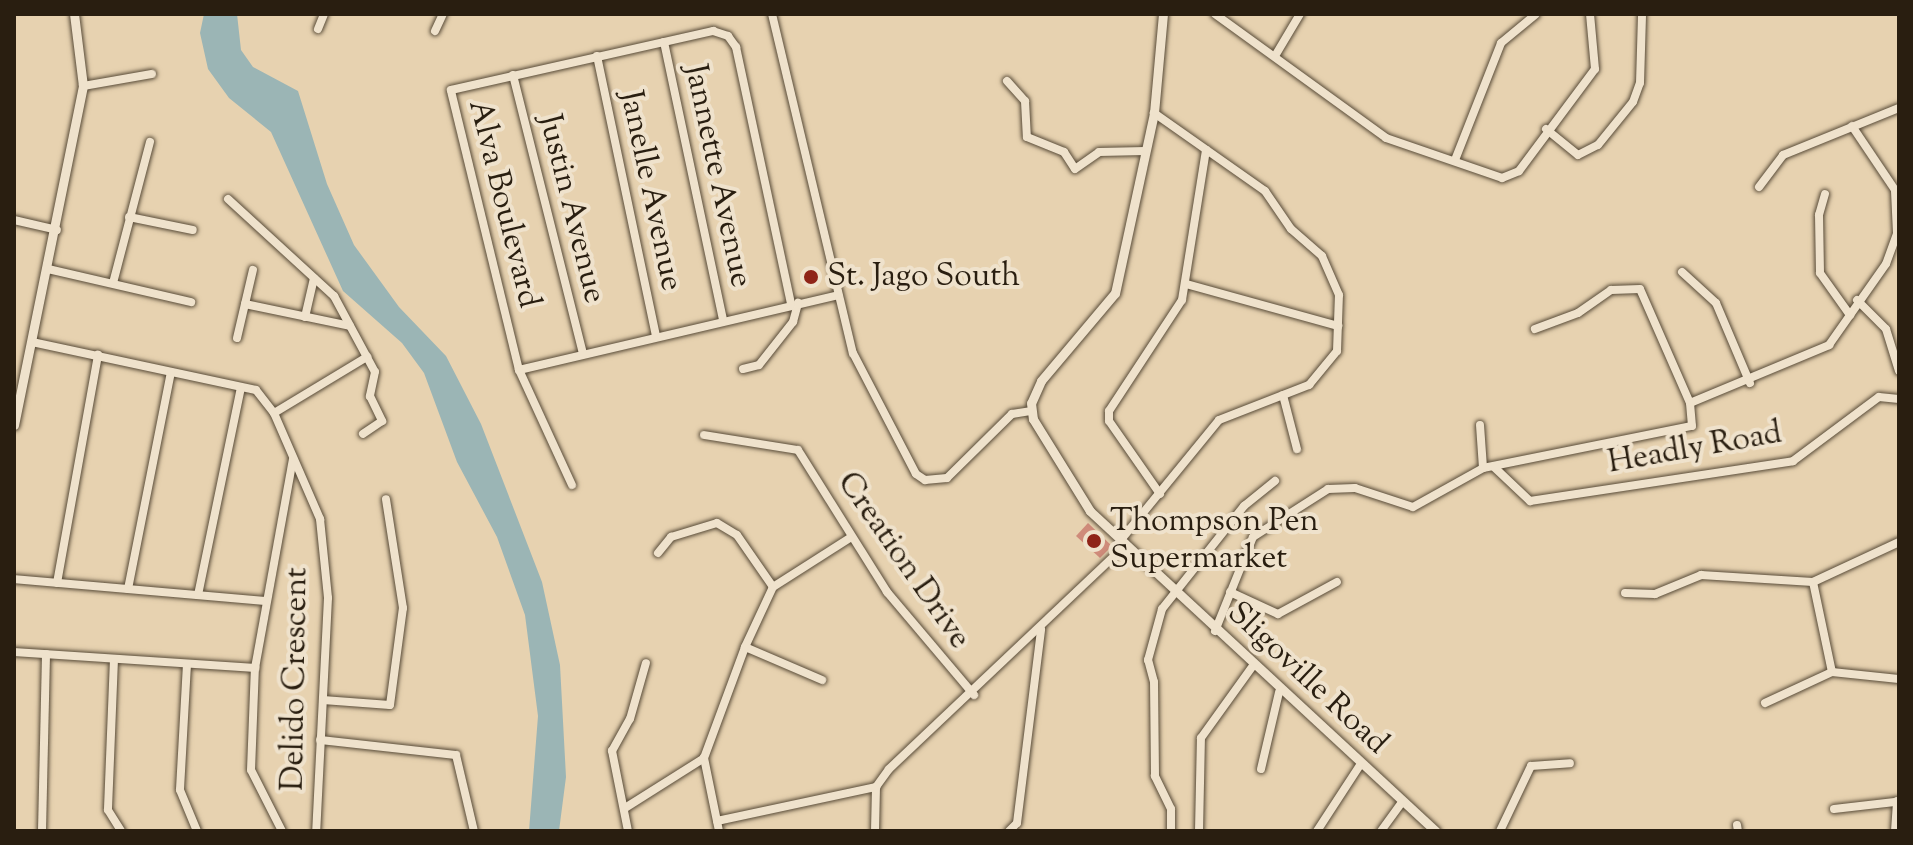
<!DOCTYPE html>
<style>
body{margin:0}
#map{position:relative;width:1913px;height:845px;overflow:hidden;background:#e7d2b0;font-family:"Sorts Mill Goudy",serif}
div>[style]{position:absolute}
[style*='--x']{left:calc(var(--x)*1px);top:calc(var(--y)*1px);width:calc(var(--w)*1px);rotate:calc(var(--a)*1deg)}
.water>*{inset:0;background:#9bb5b5}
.building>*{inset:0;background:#cf8b7a}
.roads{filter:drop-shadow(0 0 2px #584b38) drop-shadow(0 0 2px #584b38)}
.minor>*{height:8px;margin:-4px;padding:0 4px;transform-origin:4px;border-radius:4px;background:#efe2cc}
.tertiary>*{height:9px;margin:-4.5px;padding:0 4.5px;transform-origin:4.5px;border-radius:4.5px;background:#efe2cc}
.dots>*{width:22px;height:22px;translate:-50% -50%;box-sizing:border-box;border:4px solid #efe2cc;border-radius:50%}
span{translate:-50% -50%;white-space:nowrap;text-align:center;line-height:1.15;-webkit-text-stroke:8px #efe2cc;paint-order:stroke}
.street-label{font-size:32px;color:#291e10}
.poi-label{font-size:32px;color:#291e10}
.left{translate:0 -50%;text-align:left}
.frame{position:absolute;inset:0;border:16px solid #291e10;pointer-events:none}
</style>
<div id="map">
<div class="water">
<div style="clip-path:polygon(204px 14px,237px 14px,241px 50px,253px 67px,298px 91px,327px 184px,354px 245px,399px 307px,446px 356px,481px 424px,542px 582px,560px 665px,566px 777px,559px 831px,529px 831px,538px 716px,525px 615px,497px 537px,457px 462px,424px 373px,402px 343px,343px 291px,271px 132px,229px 98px,208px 69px,200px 33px)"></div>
</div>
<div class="building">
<div style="clip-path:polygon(1088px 523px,1112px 546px,1100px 558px,1076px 536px)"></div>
</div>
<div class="roads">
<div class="minor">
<div style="--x:772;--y:14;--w:349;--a:76.6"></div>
<div style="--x:853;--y:353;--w:136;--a:62.5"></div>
<div style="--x:916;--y:474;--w:11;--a:34"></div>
<div style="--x:925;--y:480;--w:22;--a:-5"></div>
<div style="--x:947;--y:478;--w:91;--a:-44.6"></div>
<div style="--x:1012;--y:414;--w:20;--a:-9"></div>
<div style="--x:1215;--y:14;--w:211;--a:35.9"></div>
<div style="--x:1386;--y:138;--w:123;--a:19"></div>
<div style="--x:1502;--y:178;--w:18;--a:-22"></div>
<div style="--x:1519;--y:171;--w:127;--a:-53.3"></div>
<div style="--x:1595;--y:69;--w:55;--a:-95.2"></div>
<div style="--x:318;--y:29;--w:16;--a:-68"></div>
<div style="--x:435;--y:31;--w:19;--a:-65"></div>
<div style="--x:664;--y:42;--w:284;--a:78"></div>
<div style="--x:597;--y:56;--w:285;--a:78.1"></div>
<div style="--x:1275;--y:56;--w:49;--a:-59.2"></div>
<div style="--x:513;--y:75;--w:288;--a:75.9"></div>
<div style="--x:1007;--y:81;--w:27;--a:48"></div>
<div style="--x:1025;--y:101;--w:36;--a:87"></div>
<div style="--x:1027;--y:137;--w:40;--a:22"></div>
<div style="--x:1064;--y:152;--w:20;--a:57"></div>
<div style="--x:1075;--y:169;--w:29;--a:-35"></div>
<div style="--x:1099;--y:152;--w:46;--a:-1.2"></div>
<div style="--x:83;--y:86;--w:70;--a:-9.9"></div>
<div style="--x:1546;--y:129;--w:41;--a:39.1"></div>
<div style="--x:1578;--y:155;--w:22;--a:-27"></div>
<div style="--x:1598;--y:145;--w:55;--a:-50.9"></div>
<div style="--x:1633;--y:102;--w:20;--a:-70"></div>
<div style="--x:1640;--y:83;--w:69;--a:-88.3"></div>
<div style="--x:1455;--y:160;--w:126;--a:-68.5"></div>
<div style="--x:1501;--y:43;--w:45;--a:-39.6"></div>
<div style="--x:1759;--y:187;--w:40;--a:-53"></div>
<div style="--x:1783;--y:155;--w:125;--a:-22.1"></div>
<div style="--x:1825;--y:194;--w:22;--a:106"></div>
<div style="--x:1819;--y:215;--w:58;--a:89"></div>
<div style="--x:1820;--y:273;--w:52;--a:54.5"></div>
<div style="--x:228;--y:199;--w:144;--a:42.5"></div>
<div style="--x:334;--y:296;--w:86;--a:61.7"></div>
<div style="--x:375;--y:372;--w:25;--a:102"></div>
<div style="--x:370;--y:396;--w:28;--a:64"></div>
<div style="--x:382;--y:421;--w:23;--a:146"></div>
<div style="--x:129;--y:217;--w:65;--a:11.5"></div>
<div style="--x:14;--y:220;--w:44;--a:13.1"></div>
<div style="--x:48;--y:269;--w:147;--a:13"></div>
<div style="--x:1682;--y:272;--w:46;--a:42.4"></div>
<div style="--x:1716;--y:303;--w:87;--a:67"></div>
<div style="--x:113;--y:283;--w:146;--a:-75.3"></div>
<div style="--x:1186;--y:284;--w:158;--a:15.4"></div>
<div style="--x:1857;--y:300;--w:41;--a:45"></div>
<div style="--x:1886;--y:329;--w:44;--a:72.8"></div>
<div style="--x:245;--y:304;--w:107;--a:11.8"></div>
<div style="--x:305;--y:317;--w:40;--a:-77"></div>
<div style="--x:237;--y:338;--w:70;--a:-76.8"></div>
<div style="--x:32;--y:342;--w:229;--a:12.1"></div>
<div style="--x:256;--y:390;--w:29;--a:52"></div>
<div style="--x:274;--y:413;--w:116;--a:66.5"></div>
<div style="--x:320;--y:519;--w:79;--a:84.2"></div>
<div style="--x:328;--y:598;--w:233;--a:92.9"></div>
<div style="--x:743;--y:369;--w:16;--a:-14"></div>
<div style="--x:759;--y:365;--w:55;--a:-51.7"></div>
<div style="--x:793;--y:322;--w:20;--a:-75"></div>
<div style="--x:519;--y:370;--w:328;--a:-13.2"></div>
<div style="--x:1283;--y:395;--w:56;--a:75.5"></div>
<div style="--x:1690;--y:403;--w:151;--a:-22.6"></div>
<div style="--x:1829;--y:345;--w:99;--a:-54.9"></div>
<div style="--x:1886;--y:264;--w:33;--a:-70"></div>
<div style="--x:1897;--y:233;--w:43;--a:-92.7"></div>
<div style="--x:1895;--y:190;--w:77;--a:-123.9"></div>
<div style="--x:274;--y:413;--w:109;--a:-31.1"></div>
<div style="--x:1480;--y:425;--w:43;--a:86"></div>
<div style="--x:704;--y:435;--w:95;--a:9.1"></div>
<div style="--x:798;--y:450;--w:168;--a:57.9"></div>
<div style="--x:887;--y:592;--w:135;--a:49.8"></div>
<div style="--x:1494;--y:467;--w:50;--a:43.4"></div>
<div style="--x:1530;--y:501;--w:266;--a:-8.6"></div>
<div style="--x:1793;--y:461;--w:107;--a:-36.7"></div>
<div style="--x:1879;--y:397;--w:20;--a:6"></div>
<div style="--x:572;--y:485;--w:127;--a:-114.7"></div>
<div style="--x:519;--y:370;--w:288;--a:-103.7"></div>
<div style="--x:451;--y:90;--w:269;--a:-12.7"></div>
<div style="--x:713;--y:31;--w:16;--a:18"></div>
<div style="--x:728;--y:36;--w:14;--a:54"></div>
<div style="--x:736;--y:47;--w:263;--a:77.9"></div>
<div style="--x:1160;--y:494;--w:89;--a:-124.9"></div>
<div style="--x:1109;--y:421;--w:10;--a:-90"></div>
<div style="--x:1109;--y:411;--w:133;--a:-56.7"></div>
<div style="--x:1182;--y:300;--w:152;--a:-80.9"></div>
<div style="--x:1120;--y:541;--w:156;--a:-50.7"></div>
<div style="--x:1219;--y:420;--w:97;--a:-21.3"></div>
<div style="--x:1309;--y:385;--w:44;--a:-50.5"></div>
<div style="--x:1337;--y:351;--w:56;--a:-88"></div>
<div style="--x:1339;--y:295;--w:43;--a:-113.6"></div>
<div style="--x:1322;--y:256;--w:41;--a:-138.9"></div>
<div style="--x:1291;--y:229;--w:46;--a:-124.4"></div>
<div style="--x:1265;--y:191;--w:136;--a:-144.9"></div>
<div style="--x:658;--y:553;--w:21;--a:-51"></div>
<div style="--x:671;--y:537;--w:48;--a:-16.9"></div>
<div style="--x:717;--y:523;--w:23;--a:31"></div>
<div style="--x:737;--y:535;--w:63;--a:55.3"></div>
<div style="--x:14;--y:579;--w:251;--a:5"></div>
<div style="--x:1813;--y:582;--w:92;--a:78.1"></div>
<div style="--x:57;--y:583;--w:232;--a:-79.8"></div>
<div style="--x:128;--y:589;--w:221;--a:-78.8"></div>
<div style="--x:1230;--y:592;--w:53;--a:24.6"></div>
<div style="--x:1278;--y:614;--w:67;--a:-28.5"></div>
<div style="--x:1625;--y:593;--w:30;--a:2"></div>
<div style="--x:1655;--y:594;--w:50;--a:-22.4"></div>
<div style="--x:1701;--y:575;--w:112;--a:3.6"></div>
<div style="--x:1813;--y:582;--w:95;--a:-24.9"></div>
<div style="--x:198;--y:595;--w:212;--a:-78.3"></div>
<div style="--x:1215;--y:631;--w:101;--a:-68"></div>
<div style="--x:1253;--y:537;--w:89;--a:-32.6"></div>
<div style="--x:1328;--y:489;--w:27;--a:-2"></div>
<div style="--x:1355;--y:488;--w:61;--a:18.1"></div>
<div style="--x:1413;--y:507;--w:80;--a:-29.1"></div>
<div style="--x:1483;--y:468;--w:213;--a:-11.4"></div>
<div style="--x:1692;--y:426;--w:23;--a:-95"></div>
<div style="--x:1690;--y:403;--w:124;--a:-113.7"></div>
<div style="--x:1640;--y:289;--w:29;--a:178"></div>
<div style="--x:1611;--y:290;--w:40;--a:145.1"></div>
<div style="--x:1578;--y:313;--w:46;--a:159.6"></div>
<div style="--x:745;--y:647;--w:84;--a:23.2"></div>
<div style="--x:14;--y:652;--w:242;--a:3.8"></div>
<div style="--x:114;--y:659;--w:151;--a:92.3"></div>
<div style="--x:108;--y:810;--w:25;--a:58"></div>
<div style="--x:187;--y:664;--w:126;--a:93.2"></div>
<div style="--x:180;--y:790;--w:44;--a:67.5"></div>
<div style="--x:323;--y:700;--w:67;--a:4.3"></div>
<div style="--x:390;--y:705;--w:98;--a:-82.4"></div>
<div style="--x:403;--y:608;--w:110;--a:-98.9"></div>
<div style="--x:1765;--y:703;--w:74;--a:-24.8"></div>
<div style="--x:1832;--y:672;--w:67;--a:6"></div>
<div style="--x:320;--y:740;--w:137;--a:6.3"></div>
<div style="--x:456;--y:755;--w:78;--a:76.7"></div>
<div style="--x:1261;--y:769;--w:79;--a:-76.8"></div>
<div style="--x:625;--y:808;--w:93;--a:-32.3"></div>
<div style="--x:1834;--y:809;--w:61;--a:-6.5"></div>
<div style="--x:717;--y:821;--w:163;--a:-12.1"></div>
<div style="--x:1737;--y:825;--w:6;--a:81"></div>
<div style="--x:42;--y:831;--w:177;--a:-88.7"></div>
<div style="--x:282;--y:831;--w:68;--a:-116.9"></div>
<div style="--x:251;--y:770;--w:102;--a:-87.8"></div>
<div style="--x:255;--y:668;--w:212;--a:-79.7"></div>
<div style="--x:628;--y:831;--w:82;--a:-101.3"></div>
<div style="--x:612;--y:751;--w:37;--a:-61"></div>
<div style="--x:630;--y:719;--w:58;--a:-74.1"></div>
<div style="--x:719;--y:831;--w:75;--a:-101.6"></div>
<div style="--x:704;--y:758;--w:118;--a:-69.7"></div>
<div style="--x:745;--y:647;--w:66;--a:-65"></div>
<div style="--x:773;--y:587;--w:91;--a:-32.5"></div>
<div style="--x:875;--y:831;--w:44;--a:-88.7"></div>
<div style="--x:876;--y:787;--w:22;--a:-54"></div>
<div style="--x:889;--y:769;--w:325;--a:-43.4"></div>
<div style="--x:1009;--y:831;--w:11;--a:-45"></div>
<div style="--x:1017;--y:823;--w:195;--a:-82.9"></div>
<div style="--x:1171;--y:831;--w:22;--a:-90"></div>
<div style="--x:1171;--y:809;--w:37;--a:-116"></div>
<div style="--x:1155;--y:776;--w:94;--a:-90.6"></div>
<div style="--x:1154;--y:682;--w:23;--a:-105"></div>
<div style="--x:1148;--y:660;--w:53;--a:-74.6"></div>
<div style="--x:1162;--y:609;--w:132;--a:-51.5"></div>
<div style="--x:1244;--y:506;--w:40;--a:-39"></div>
<div style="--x:1199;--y:831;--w:93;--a:-88.8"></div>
<div style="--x:1201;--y:738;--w:87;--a:-54.3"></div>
<div style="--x:1317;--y:831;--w:79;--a:-56.9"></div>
<div style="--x:1381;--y:831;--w:37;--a:-54"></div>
<div style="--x:1500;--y:831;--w:72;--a:-64.5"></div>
<div style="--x:1531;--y:766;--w:39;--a:-4"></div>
<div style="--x:1895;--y:831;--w:30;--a:-86"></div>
</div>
<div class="tertiary">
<div style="--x:1163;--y:14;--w:99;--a:95.2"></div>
<div style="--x:1154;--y:113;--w:184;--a:102.2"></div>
<div style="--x:1115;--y:293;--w:115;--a:130.1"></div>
<div style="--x:1041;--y:381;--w:24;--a:114"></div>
<div style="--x:1031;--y:403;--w:16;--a:83"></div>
<div style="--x:1033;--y:419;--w:108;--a:58.2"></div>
<div style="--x:1090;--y:511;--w:471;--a:42.8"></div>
<div style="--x:14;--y:425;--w:346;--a:-78.5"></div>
<div style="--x:83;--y:86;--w:73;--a:-97.1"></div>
</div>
</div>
<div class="dots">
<div style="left:811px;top:277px;background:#8f2418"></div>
<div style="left:1094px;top:541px;background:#8f2418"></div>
</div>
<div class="street-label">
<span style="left:717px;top:176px;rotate:78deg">Jannette Avenue</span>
<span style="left:650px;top:191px;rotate:78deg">Janelle Avenue</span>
<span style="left:503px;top:204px;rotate:76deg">Alva Boulevard</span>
<span style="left:571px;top:209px;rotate:76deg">Justin Avenue</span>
<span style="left:1695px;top:449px;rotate:-10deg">Headly Road</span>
<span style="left:903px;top:561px;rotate:55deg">Creation Drive</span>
<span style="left:296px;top:679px;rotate:-89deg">Delido Crescent</span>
<span style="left:1307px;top:679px;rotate:43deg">Sligoville Road</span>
</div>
<div class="poi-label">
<span class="left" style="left:827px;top:277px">St. Jago South</span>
<span class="left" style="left:1110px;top:541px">Thompson Pen<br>Supermarket</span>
</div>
<div class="frame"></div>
</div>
